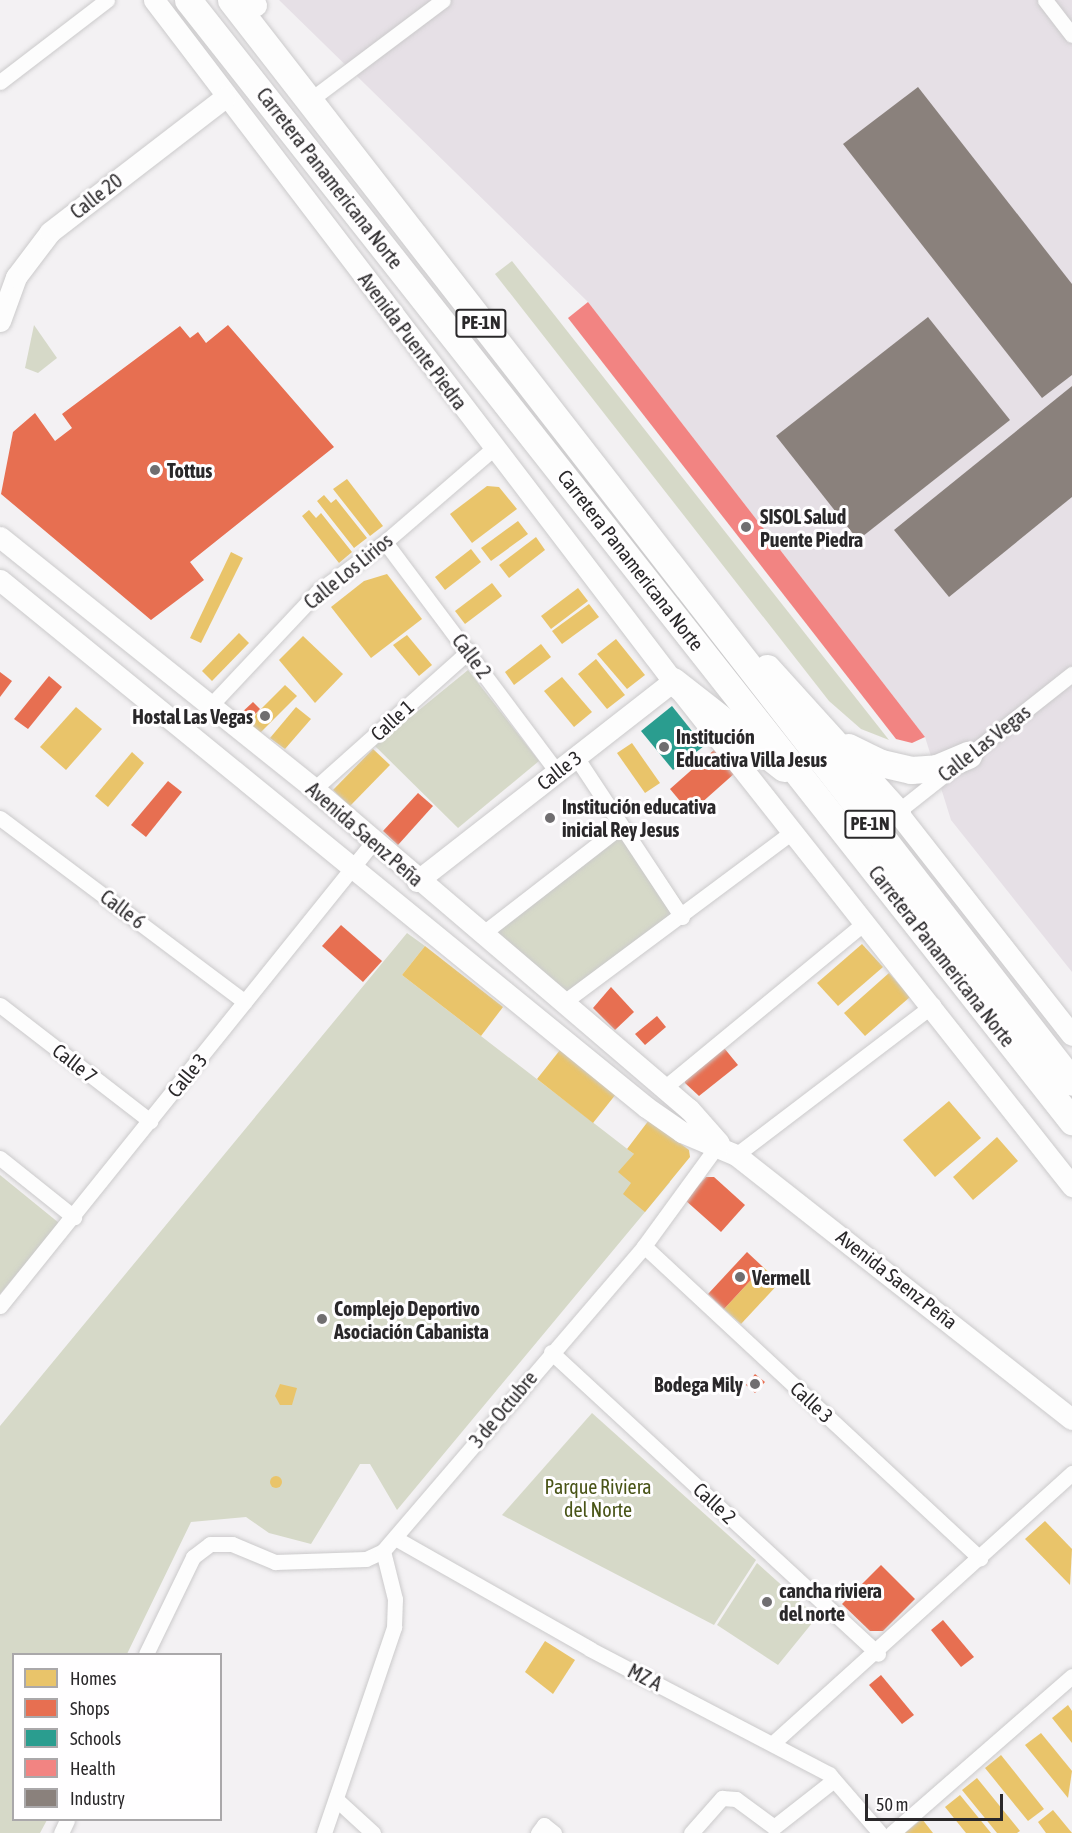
<!DOCTYPE html>
<meta charset="utf-8">
<style>
body{margin:0}
#map{position:relative;width:1072px;height:1833px;overflow:hidden;background:#f3f1f3;font-family:"Asap Condensed",sans-serif}
div>[style]{position:absolute}
[style*='--x']{left:calc(var(--x)*1px);top:calc(var(--y)*1px);width:calc(var(--w)*1px);rotate:calc(var(--a)*1deg)}
.built>*{inset:0;background:#e6e0e6}
.green>*{inset:0;background:#d6d9c8}
.homes>*{inset:0;background:#e9c46a}
.round{border-radius:50%}
.shops>*{inset:0;background:#e76f51}
.schools>*{inset:0;background:#2a9d8f}
.health>*{inset:0;background:#f28482}
.industry>*{inset:0;background:#8a817c}
.roads{filter:drop-shadow(0 0 2px #cbcacb) drop-shadow(0 0 2px #cbcacb)}
.street>*{height:15px;margin:-7.5px;padding:0 7.5px;transform-origin:7.5px;border-radius:7.5px;background:#fdfdfd}
.secondary>*{height:21px;margin:-10.5px;padding:0 10.5px;transform-origin:10.5px;border-radius:10.5px;background:#fdfdfd}
.highway>*{height:27px;margin:-13.5px;padding:0 13.5px;transform-origin:13.5px;border-radius:13.5px;background:#fdfdfd}
.dots>*{width:16px;height:16px;translate:-50% -50%;box-sizing:border-box;border:3px solid #fffeff;border-radius:50%}
span{translate:-50% -50%;white-space:nowrap;text-align:center;line-height:1.15;-webkit-text-stroke:6px #fffeff;paint-order:stroke}
.shield-label span{padding:2px 4px;background:#fffeff;border:2px solid;border-radius:4px;-webkit-text-stroke-width:0}
.shield-label{font-size:18px;color:#2a282a;font-weight:700}
.street-label{font-size:20px;color:#2a282a}
.poi-label{font-size:20px;color:#2a282a;font-weight:700}
.left{translate:0 -50%;text-align:left}
.right{translate:-100% -50%;text-align:right}
.park-label{font-size:20px;color:#495417}
.legend{position:absolute;left:12px;top:1653px;width:210px;height:168px;box-sizing:border-box;background:#fffeff;border:2px solid #aaa8aa;margin:0;padding:8px 10px;list-style:none;font-size:18px;color:#2a282a}
.legend li{display:flex;align-items:center;gap:12px;height:30px}
.legend b{width:30px;border:2px solid #aaa8aa}
.scale{position:absolute;left:865px;top:1794px;width:138px;height:27px;box-sizing:border-box;border:3px solid #2a282a;border-top:0;padding-left:8px;font-size:18px;line-height:21px;white-space:nowrap;color:#2a282a;-webkit-text-stroke:4px #fffeff;paint-order:stroke}
</style>
<div id="map">
<div class="built">
<div style="clip-path:polygon(279px 0,1072px 0,1072px 972px,951px 820px,925px 737px,588px 302px)"></div>
</div>
<div class="green">
<div style="clip-path:polygon(512px 261px,889px 740px,861px 729px,829px 701px,495px 274px)"></div>
<div style="clip-path:polygon(34px 325px,57px 358px,38px 373px,25px 368px)"></div>
<div style="clip-path:polygon(468px 670px,539px 761px,458px 828px,375px 746px)"></div>
<div style="clip-path:polygon(625px 820px,686px 908px,556px 1009px,475px 940px)"></div>
<div style="clip-path:polygon(407px 933px,425px 946px,402px 975px,670px 1182px,397px 1510px,370px 1464px,360px 1464px,311px 1544px,269px 1533px,246px 1517px,191px 1522px,127px 1654px,14px 1654px,14px 1820px,47px 1820px,40px 1833px,0 1833px,0 1426px)"></div>
<div style="clip-path:polygon(0 1175px,59px 1223px,0 1294px)"></div>
<div style="clip-path:polygon(592px 1413px,756px 1560px,714px 1625px,502px 1515px)"></div>
<div style="clip-path:polygon(757px 1563px,817px 1617px,778px 1665px,717px 1625px)"></div>
</div>
<div class="homes">
<div style="clip-path:polygon(347px 479px,383px 526px,370px 536px,333px 489px)"></div>
<div style="clip-path:polygon(487px 486px,499px 487px,517px 509px,472px 543px,450px 514px)"></div>
<div style="clip-path:polygon(324px 495px,331px 503px,336px 499px,367px 538px,354px 548px,317px 501px)"></div>
<div style="clip-path:polygon(309px 510px,316px 518px,321px 513px,352px 552px,339px 563px,302px 516px)"></div>
<div style="clip-path:polygon(518px 521px,528px 534px,491px 561px,481px 548px)"></div>
<div style="clip-path:polygon(536px 537px,545px 550px,509px 578px,499px 565px)"></div>
<div style="clip-path:polygon(471px 549px,481px 562px,445px 590px,435px 577px)"></div>
<div style="clip-path:polygon(231px 552px,243px 558px,201px 643px,190px 638px)"></div>
<div style="clip-path:polygon(387px 574px,422px 619px,371px 658px,331px 607px,364px 581px)"></div>
<div style="clip-path:polygon(492px 583px,502px 596px,465px 624px,455px 611px)"></div>
<div style="clip-path:polygon(578px 588px,588px 601px,551px 629px,541px 616px)"></div>
<div style="clip-path:polygon(589px 604px,599px 617px,562px 644px,552px 631px)"></div>
<div style="clip-path:polygon(239px 633px,249px 643px,212px 681px,202px 671px)"></div>
<div style="clip-path:polygon(407px 635px,432px 665px,419px 676px,393px 645px)"></div>
<div style="clip-path:polygon(303px 636px,343px 674px,315px 703px,279px 660px)"></div>
<div style="clip-path:polygon(616px 639px,645px 675px,627px 689px,597px 654px)"></div>
<div style="clip-path:polygon(541px 644px,551px 657px,514px 685px,505px 672px)"></div>
<div style="clip-path:polygon(596px 659px,625px 695px,607px 709px,578px 674px)"></div>
<div style="clip-path:polygon(562px 677px,592px 712px,574px 727px,544px 691px)"></div>
<div style="clip-path:polygon(285px 685px,297px 696px,259px 734px,247px 723px)"></div>
<div style="clip-path:polygon(76px 707px,102px 729px,66px 770px,40px 747px)"></div>
<div style="clip-path:polygon(296px 707px,311px 719px,285px 749px,270px 738px)"></div>
<div style="clip-path:polygon(632px 743px,660px 783px,645px 793px,617px 753px)"></div>
<div style="clip-path:polygon(373px 749px,390px 765px,350px 806px,333px 790px)"></div>
<div style="clip-path:polygon(132px 752px,144px 763px,108px 807px,95px 796px)"></div>
<div style="clip-path:polygon(862px 944px,883px 967px,838px 1006px,817px 983px)"></div>
<div style="clip-path:polygon(425px 946px,503px 1007px,481px 1036px,402px 975px)"></div>
<div style="clip-path:polygon(889px 973px,910px 997px,865px 1036px,844px 1013px)"></div>
<div style="clip-path:polygon(560px 1050px,616px 1094px,593px 1123px,537px 1079px)"></div>
<div style="clip-path:polygon(949px 1101px,981px 1138px,935px 1177px,903px 1140px)"></div>
<div style="clip-path:polygon(649px 1120px,689px 1150px,690px 1157px,645px 1212px,623px 1194px,631px 1183px,618px 1172px,634px 1154px,627px 1149px)"></div>
<div style="clip-path:polygon(997px 1137px,1018px 1161px,973px 1200px,953px 1177px)"></div>
<div style="clip-path:polygon(763px 1267px,780px 1282px,741px 1324px,724px 1309px)"></div>
<div style="clip-path:polygon(280px 1384px,297px 1388px,292px 1405px,280px 1405px,275px 1396px)"></div>
<div class="round" style="left:270px;top:1476px;width:12px;height:12px"></div>
<div style="clip-path:polygon(1045px 1521px,1072px 1549px,1070px 1585px,1025px 1539px)"></div>
<div style="clip-path:polygon(545px 1641px,575px 1660px,553px 1694px,525px 1672px)"></div>
<div style="clip-path:polygon(1068px 1705px,1072px 1711px,1072px 1743px,1052px 1718px)"></div>
<div style="clip-path:polygon(1041px 1733px,1072px 1771px,1068px 1798px,1025px 1745px)"></div>
<div style="clip-path:polygon(1001px 1755px,1044px 1809px,1028px 1821px,985px 1768px)"></div>
<div style="clip-path:polygon(977px 1778px,1020px 1831px,1017px 1833px,997px 1833px,962px 1790px)"></div>
<div style="clip-path:polygon(960px 1795px,991px 1833px,966px 1833px,945px 1807px)"></div>
<div style="clip-path:polygon(1053px 1810px,1072px 1833px,1046px 1833px,1038px 1822px)"></div>
<div style="clip-path:polygon(922px 1819px,933px 1833px,905px 1833px)"></div>
</div>
<div class="shops">
<div style="clip-path:polygon(228px 325px,334px 447px,190px 562px,204px 580px,151px 620px,1px 494px,13px 432px,35px 413px,55px 441px,72px 428px,62px 414px,180px 326px,190px 338px,198px 332px,206px 343px)"></div>
<div style="clip-path:polygon(0 672px,12px 681px,0 697px)"></div>
<div style="clip-path:polygon(49px 676px,62px 687px,28px 729px,14px 719px)"></div>
<div style="clip-path:polygon(253px 702px,260px 709px,247px 723px,239px 715px)"></div>
<div style="clip-path:polygon(714px 750px,735px 773px,690px 813px,670px 789px)"></div>
<div style="clip-path:polygon(168px 781px,182px 792px,146px 837px,131px 825px)"></div>
<div style="clip-path:polygon(418px 793px,433px 806px,398px 845px,383px 831px)"></div>
<div style="clip-path:polygon(341px 925px,382px 961px,363px 982px,322px 946px)"></div>
<div style="clip-path:polygon(611px 987px,634px 1012px,615px 1030px,593px 1008px)"></div>
<div style="clip-path:polygon(657px 1016px,666px 1027px,645px 1045px,635px 1034px)"></div>
<div style="clip-path:polygon(720px 1043px,738px 1065px,699px 1096px,685px 1083px,685px 1073px)"></div>
<div style="clip-path:polygon(706px 1177px,714px 1177px,745px 1205px,721px 1232px,685px 1200px)"></div>
<div style="clip-path:polygon(747px 1252px,763px 1267px,724px 1309px,708px 1294px)"></div>
<div style="clip-path:polygon(755px 1374px,765px 1382px,755px 1393px,746px 1385px)"></div>
<div style="clip-path:polygon(881px 1565px,915px 1599px,883px 1631px,870px 1631px,842px 1604px)"></div>
<div style="clip-path:polygon(943px 1620px,974px 1657px,961px 1667px,931px 1630px)"></div>
<div style="clip-path:polygon(881px 1675px,914px 1715px,902px 1724px,869px 1685px)"></div>
</div>
<div class="schools">
<div style="clip-path:polygon(672px 706px,704px 746px,673px 770px,641px 731px)"></div>
</div>
<div class="health">
<div style="clip-path:polygon(588px 302px,925px 737px,912px 743px,896px 739px,568px 318px)"></div>
</div>
<div class="industry">
<div style="clip-path:polygon(918px 87px,1072px 284px,1072px 375px,1042px 398px,843px 144px)"></div>
<div style="clip-path:polygon(928px 317px,1010px 420px,858px 540px,776px 436px)"></div>
<div style="clip-path:polygon(1072px 386px,1072px 497px,949px 597px,894px 530px)"></div>
</div>
<div class="roads">
<div class="street">
<div style="--x:1045;--y:0;--w:44;--a:52.4"></div>
<div style="--x:0;--y:82;--w:135;--a:-37.5"></div>
<div style="--x:310;--y:100;--w:166;--a:-36.9"></div>
<div style="--x:385;--y:542;--w:287;--a:53.2"></div>
<div style="--x:212;--y:704;--w:154;--a:-46.8"></div>
<div style="--x:317;--y:592;--w:84;--a:-36.3"></div>
<div style="--x:385;--y:542;--w:144;--a:-40.8"></div>
<div style="--x:576;--y:757;--w:192;--a:56.5"></div>
<div style="--x:314;--y:789;--w:208;--a:-41.7"></div>
<div style="--x:897;--y:812;--w:223;--a:-38.3"></div>
<div style="--x:0;--y:818;--w:306;--a:36.9"></div>
<div style="--x:482;--y:934;--w:176;--a:-37.8"></div>
<div style="--x:564;--y:1002;--w:284;--a:-36.7"></div>
<div style="--x:0;--y:1005;--w:190;--a:37.7"></div>
<div style="--x:664;--y:1088;--w:259;--a:-39.5"></div>
<div style="--x:736;--y:1155;--w:248;--a:-37.3"></div>
<div style="--x:0;--y:1158;--w:95;--a:38.6"></div>
<div style="--x:644;--y:1246;--w:459;--a:42.9"></div>
<div style="--x:0;--y:1306;--w:595;--a:-51.2"></div>
<div style="--x:551;--y:1352;--w:445;--a:42.7"></div>
<div style="--x:395;--y:1538;--w:224;--a:29.6"></div>
<div style="--x:590;--y:1649;--w:270;--a:27.6"></div>
<div style="--x:829;--y:1774;--w:78;--a:49.2"></div>
<div style="--x:146;--y:1654;--w:108;--a:-64.1"></div>
<div style="--x:193;--y:1557;--w:21;--a:-37"></div>
<div style="--x:210;--y:1544;--w:22;--a:0"></div>
<div style="--x:232;--y:1544;--w:47;--a:22.7"></div>
<div style="--x:275;--y:1562;--w:91;--a:-1.9"></div>
<div style="--x:366;--y:1559;--w:19;--a:-25"></div>
<div style="--x:383;--y:1551;--w:401;--a:-49.4"></div>
<div style="--x:644;--y:1246;--w:127;--a:-53.9"></div>
<div style="--x:773;--y:1743;--w:403;--a:-42.1"></div>
<div style="--x:337;--y:1800;--w:49;--a:42.5"></div>
<div style="--x:61;--y:1833;--w:14;--a:-65"></div>
<div style="--x:324;--y:1833;--w:218;--a:-71.2"></div>
<div style="--x:394;--y:1627;--w:28;--a:-88"></div>
<div style="--x:395;--y:1599;--w:49;--a:-104"></div>
<div style="--x:538;--y:1833;--w:10;--a:-53"></div>
<div style="--x:544;--y:1825;--w:13;--a:39"></div>
<div style="--x:691;--y:1833;--w:47;--a:-48.5"></div>
<div style="--x:722;--y:1798;--w:14;--a:4"></div>
<div style="--x:736;--y:1799;--w:47;--a:36.4"></div>
<div style="--x:774;--y:1827;--w:76;--a:-38.1"></div>
<div style="--x:892;--y:1833;--w:239;--a:-41.1"></div>
</div>
<div class="secondary">
<div style="--x:154;--y:0;--w:856;--a:52.69"></div>
<div style="--x:673;--y:681;--w:644;--a:51.69"></div>
<div style="--x:253;--y:0;--w:6;--a:59"></div>
<div style="--x:0;--y:321;--w:47;--a:-70"></div>
<div style="--x:16;--y:277;--w:56;--a:-52.9"></div>
<div style="--x:50;--y:232;--w:221;--a:-37.6"></div>
<div style="--x:0;--y:537;--w:403;--a:38.7"></div>
<div style="--x:314;--y:789;--w:493;--a:40.5"></div>
<div style="--x:689;--y:1109;--w:45;--a:48.6"></div>
<div style="--x:0;--y:580;--w:834;--a:39.21"></div>
<div style="--x:646;--y:1107;--w:44;--a:34.8"></div>
<div style="--x:682;--y:1132;--w:59;--a:23.1"></div>
<div style="--x:736;--y:1155;--w:427;--a:38.2"></div>
<div style="--x:897;--y:812;--w:283;--a:51.9"></div>
<div style="--x:417;--y:881;--w:325;--a:-38"></div>
</div>
<div class="highway">
<div style="--x:188;--y:0;--w:1428;--a:51.74"></div>
<div style="--x:231;--y:0;--w:1370;--a:52.14"></div>
<div style="--x:767;--y:668;--w:194;--a:47.9"></div>
<div style="--x:673;--y:681;--w:141;--a:38.1"></div>
<div style="--x:848;--y:747;--w:37;--a:26"></div>
<div style="--x:881;--y:763;--w:31;--a:13"></div>
<div style="--x:911;--y:770;--w:26;--a:-4"></div>
<div style="--x:937;--y:768;--w:34;--a:-23"></div>
</div>
</div>
<div class="dots">
<div style="left:155px;top:470px;background:#706e70"></div>
<div style="left:746px;top:527px;background:#706e70"></div>
<div style="left:265px;top:716px;background:#706e70"></div>
<div style="left:664px;top:747px;background:#706e70"></div>
<div style="left:550px;top:818px;background:#706e70"></div>
<div style="left:740px;top:1277px;background:#706e70"></div>
<div style="left:322px;top:1319px;background:#706e70"></div>
<div style="left:755px;top:1384px;background:#706e70"></div>
<div style="left:767px;top:1602px;background:#706e70"></div>
</div>
<div class="shield-label">
<span style="left:481px;top:323px">PE-1N</span>
<span style="left:870px;top:824px">PE-1N</span>
</div>
<div class="street-label">
<span style="left:330px;top:178px;rotate:52deg">Carretera Panamericana Norte</span>
<span style="left:96px;top:196px;rotate:-38deg">Calle 20</span>
<span style="left:413px;top:341px;rotate:53deg">Avenida Puente Piedra</span>
<span style="left:631px;top:560px;rotate:52deg">Carretera Panamericana Norte</span>
<span style="left:348px;top:571px;rotate:-39deg">Calle Los Lirios</span>
<span style="left:472px;top:656px;rotate:53deg">Calle 2</span>
<span style="left:392px;top:720px;rotate:-42deg">Calle 1</span>
<span style="left:984px;top:743px;rotate:-38deg">Calle Las Vegas</span>
<span style="left:559px;top:770px;rotate:-38deg">Calle 3</span>
<span style="left:365px;top:834px;rotate:41deg">Avenida Saenz Peña</span>
<span style="left:123px;top:909px;rotate:37deg">Calle 6</span>
<span style="left:942px;top:956px;rotate:52deg">Carretera Panamericana Norte</span>
<span style="left:75px;top:1063px;rotate:38deg">Calle 7</span>
<span style="left:187px;top:1075px;rotate:-51deg">Calle 3</span>
<span style="left:897px;top:1279px;rotate:38deg">Avenida Saenz Peña</span>
<span style="left:812px;top:1402px;rotate:43deg">Calle 3</span>
<span style="left:503px;top:1409px;rotate:-50deg">3 de Octubre</span>
<span style="left:715px;top:1503px;rotate:43deg">Calle 2</span>
<span style="left:645px;top:1677px;rotate:27deg">MZ A</span>
</div>
<div class="poi-label">
<span class="left" style="left:167px;top:470px">Tottus</span>
<span class="left" style="left:760px;top:528px">SISOL Salud<br>Puente Piedra</span>
<span class="right" style="left:253px;top:716px">Hostal Las Vegas</span>
<span class="left" style="left:676px;top:748px">Institución<br>Educativa Villa Jesus</span>
<span class="left" style="left:562px;top:818px">Institución educativa<br>inicial Rey Jesus</span>
<span class="left" style="left:752px;top:1277px">Vermell</span>
<span class="left" style="left:334px;top:1320px">Complejo Deportivo<br>Asociación Cabanista</span>
<span class="right" style="left:743px;top:1384px">Bodega Mily</span>
<span class="left" style="left:779px;top:1602px">cancha riviera<br>del norte</span>
</div>
<div class="park-label">
<span style="left:598px;top:1498px">Parque Riviera<br>del Norte</span>
</div>
<ul class="legend">
<li><b style="height:16px;background:#e9c46a"></b>Homes</li>
<li><b style="height:16px;background:#e76f51"></b>Shops</li>
<li><b style="height:16px;background:#2a9d8f"></b>Schools</li>
<li><b style="height:16px;background:#f28482"></b>Health</li>
<li><b style="height:16px;background:#8a817c"></b>Industry</li>
</ul>
<div class="scale">50 m</div>
</div>
